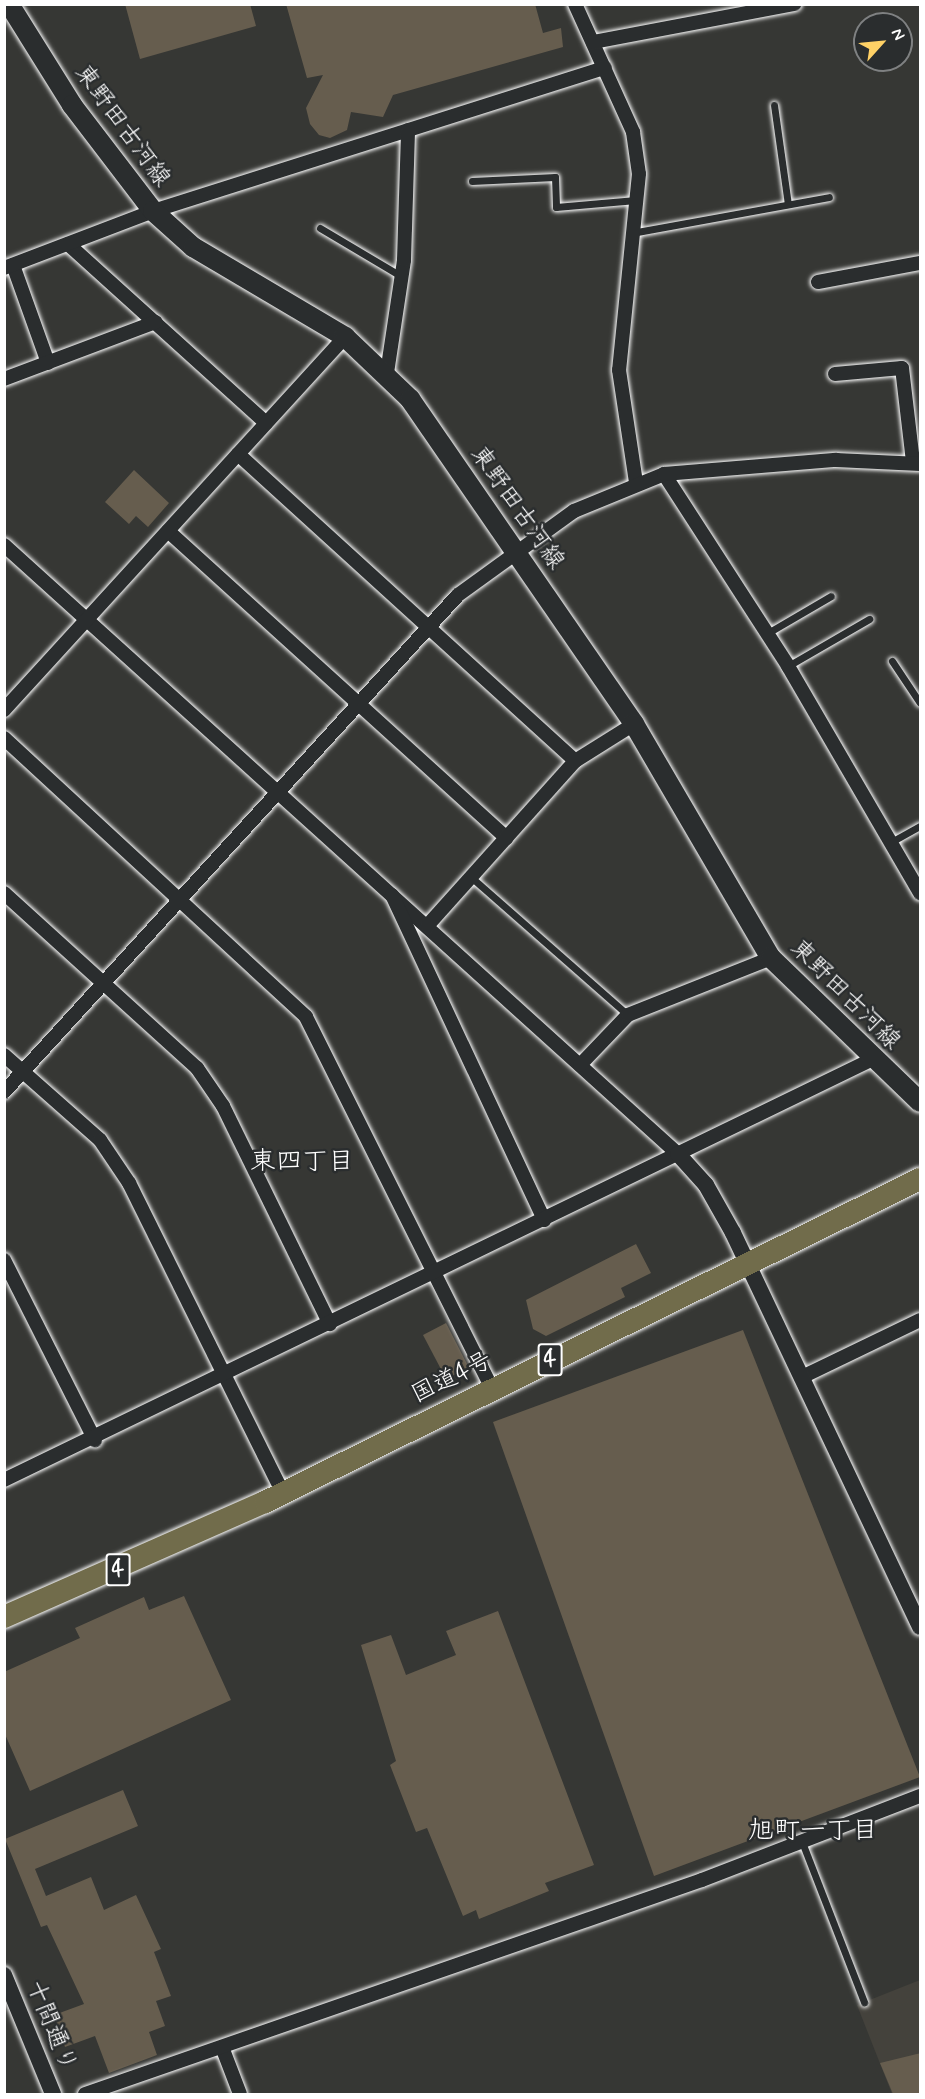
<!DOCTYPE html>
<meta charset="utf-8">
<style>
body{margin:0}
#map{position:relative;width:925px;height:2099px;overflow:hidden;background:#363734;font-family:Mynerve,"Klee One",sans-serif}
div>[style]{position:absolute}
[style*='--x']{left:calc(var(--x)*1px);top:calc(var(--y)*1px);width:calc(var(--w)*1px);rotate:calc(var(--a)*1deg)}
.built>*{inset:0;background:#44423c}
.building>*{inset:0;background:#665d4e}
.roads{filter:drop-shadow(0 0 2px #fff) drop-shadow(0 0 2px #fff)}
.service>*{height:7px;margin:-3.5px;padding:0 3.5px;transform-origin:3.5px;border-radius:3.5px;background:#2a2d2e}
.minor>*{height:14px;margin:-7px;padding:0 7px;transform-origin:7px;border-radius:7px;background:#2a2d2e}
.tertiary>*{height:16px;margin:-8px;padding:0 8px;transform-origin:8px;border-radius:8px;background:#2a2d2e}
.secondary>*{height:20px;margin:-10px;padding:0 10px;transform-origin:10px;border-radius:10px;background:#2a2d2e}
.trunk>*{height:22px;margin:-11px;padding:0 11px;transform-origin:11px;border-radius:11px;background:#716c4b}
span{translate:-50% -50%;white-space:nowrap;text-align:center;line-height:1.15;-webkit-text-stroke:5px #2a2d2e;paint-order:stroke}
.shield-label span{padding:2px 4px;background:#2a2d2e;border:2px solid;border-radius:4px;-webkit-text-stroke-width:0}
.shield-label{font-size:22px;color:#fff;font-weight:700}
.street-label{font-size:24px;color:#fff}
.neighbourhood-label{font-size:26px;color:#fff}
.frame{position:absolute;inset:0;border:6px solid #fff;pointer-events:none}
.north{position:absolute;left:853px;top:12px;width:60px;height:60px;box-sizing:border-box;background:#2a2d2e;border:2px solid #7f8182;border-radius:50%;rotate:63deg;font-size:16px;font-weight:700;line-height:24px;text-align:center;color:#fff}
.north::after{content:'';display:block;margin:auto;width:21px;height:27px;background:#ffd166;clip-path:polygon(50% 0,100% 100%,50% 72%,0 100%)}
</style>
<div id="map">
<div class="built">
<div style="clip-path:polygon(920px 1980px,920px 2094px,892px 2094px,857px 2005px)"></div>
</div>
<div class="building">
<div style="clip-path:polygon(125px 4px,250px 4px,256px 26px,140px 59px)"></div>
<div style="clip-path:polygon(286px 4px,535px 4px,543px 33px,561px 28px,563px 47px,393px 95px,383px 117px,351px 112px,347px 130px,330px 138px,319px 135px,310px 124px,306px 108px,323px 75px,307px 78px)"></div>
<div style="clip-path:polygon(134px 470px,169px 503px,148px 527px,136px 516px,129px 524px,105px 502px)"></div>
<div style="clip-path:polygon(636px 1244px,651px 1273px,621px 1288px,625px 1297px,546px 1336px,533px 1329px,526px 1300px)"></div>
<div style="clip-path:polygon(446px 1323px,469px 1368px,452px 1376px,443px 1373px,423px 1335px)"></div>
<div style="clip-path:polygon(743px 1330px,920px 1777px,654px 1876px,493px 1422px)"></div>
<div style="clip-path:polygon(184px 1596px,231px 1700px,30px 1791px,4px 1732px,4px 1672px,80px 1638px,75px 1628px,144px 1597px,149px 1610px)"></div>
<div style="clip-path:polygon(498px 1611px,594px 1865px,545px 1883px,549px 1891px,479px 1919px,476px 1910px,463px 1916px,427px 1828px,416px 1832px,390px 1765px,396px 1761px,361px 1645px,391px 1635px,406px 1675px,456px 1655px,446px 1631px)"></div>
<div style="clip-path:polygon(123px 1790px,138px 1826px,35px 1869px,46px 1896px,91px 1877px,104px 1910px,136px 1895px,161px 1949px,154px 1952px,171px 1996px,156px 2001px,165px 2026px,149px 2032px,157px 2055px,109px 2073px,95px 2036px,65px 2047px,54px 2015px,84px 2004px,47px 1925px,41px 1927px,5px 1839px)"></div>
<div style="clip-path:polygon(921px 2053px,921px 2094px,893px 2094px,880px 2063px)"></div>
</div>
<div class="roads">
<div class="service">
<div style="--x:774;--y:105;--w:100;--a:82"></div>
<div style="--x:472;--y:181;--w:83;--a:-2.8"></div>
<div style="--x:555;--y:177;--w:30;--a:88"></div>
<div style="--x:556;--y:207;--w:80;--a:-5"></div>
<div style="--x:320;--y:228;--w:94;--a:30.7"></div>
<div style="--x:637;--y:232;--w:195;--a:-10.3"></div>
<div style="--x:766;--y:634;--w:75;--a:-30.3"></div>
<div style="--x:892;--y:661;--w:50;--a:56.3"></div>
<div style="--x:788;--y:666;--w:94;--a:-30.1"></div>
<div style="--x:891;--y:842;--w:33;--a:-29"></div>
<div style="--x:472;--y:878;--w:208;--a:41.3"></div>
<div style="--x:802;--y:1842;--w:172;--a:68.8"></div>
</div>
<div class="minor">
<div style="--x:575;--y:4;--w:141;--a:65.6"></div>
<div style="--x:633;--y:132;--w:42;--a:81.9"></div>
<div style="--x:639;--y:174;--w:197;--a:95.8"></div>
<div style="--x:619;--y:370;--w:113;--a:81.4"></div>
<div style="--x:593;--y:42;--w:205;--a:-10.7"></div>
<div style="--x:68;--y:244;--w:267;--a:42.1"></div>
<div style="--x:13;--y:265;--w:104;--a:70.3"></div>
<div style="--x:4;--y:268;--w:160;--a:-20.9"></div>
<div style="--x:153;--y:211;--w:474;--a:-17.6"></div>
<div style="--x:818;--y:282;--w:104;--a:-10.6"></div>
<div style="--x:387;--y:373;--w:114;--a:-81.4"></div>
<div style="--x:404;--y:260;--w:130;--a:-88.2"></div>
<div style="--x:835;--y:374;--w:67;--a:-5.1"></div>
<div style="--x:902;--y:368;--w:95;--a:83.3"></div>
<div style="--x:4;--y:379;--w:162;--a:-20.6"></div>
<div style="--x:238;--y:454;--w:456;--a:42.3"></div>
<div style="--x:664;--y:474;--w:229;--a:57.1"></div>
<div style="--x:788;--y:666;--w:263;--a:59.8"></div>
<div style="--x:168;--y:531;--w:457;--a:42.2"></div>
<div style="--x:4;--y:545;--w:908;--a:42.1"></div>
<div style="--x:4;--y:710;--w:505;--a:-47.57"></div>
<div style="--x:4;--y:738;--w:411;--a:42.7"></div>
<div style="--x:306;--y:1017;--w:416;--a:63.4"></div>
<div style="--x:4;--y:893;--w:261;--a:42.2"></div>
<div style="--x:197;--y:1068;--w:46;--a:55.6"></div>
<div style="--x:223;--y:1106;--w:243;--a:63.9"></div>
<div style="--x:392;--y:895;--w:359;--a:64.9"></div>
<div style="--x:427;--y:926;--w:222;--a:-48.1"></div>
<div style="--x:575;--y:761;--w:70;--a:-32.1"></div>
<div style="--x:4;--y:1055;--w:128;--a:41.5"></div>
<div style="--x:100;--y:1140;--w:52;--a:56"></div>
<div style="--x:129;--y:1183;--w:346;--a:63.6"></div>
<div style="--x:580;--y:1065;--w:69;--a:-46.2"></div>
<div style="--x:628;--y:1015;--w:154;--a:-21.7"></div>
<div style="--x:4;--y:1092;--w:673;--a:-47.59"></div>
<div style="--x:458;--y:595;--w:143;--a:-35.9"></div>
<div style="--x:574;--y:511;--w:97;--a:-22.3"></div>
<div style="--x:664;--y:474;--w:173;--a:-4.7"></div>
<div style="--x:836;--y:460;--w:84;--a:2.7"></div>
<div style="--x:4;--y:1260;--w:202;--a:63.2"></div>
<div style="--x:802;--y:1377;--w:131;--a:-25.8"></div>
<div style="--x:4;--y:1480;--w:966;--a:-25.85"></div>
<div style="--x:222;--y:2047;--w:50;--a:69"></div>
<div style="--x:85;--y:2094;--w:653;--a:-19.13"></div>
<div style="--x:702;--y:1880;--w:234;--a:-21.1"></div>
</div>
<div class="tertiary">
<div style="--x:678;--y:1154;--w:42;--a:47.9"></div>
<div style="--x:706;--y:1185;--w:55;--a:60.6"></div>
<div style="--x:733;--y:1233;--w:436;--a:64.6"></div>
<div style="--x:4;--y:1975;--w:129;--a:67.6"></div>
</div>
<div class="secondary">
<div style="--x:9;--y:4;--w:119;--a:58"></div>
<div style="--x:72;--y:105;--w:133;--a:52.6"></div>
<div style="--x:153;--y:211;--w:54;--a:42"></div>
<div style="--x:193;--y:247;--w:177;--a:30.6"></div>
<div style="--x:345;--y:337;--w:90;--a:43.6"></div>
<div style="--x:410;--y:399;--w:395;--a:55.4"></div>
<div style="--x:634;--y:724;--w:271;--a:59.7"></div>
<div style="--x:771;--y:958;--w:207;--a:44"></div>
</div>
<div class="trunk">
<div style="--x:4;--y:1617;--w:285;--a:-23.8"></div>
<div style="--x:265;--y:1502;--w:730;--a:-26.25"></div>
</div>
</div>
<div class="shield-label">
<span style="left:550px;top:1360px">4</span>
<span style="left:118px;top:1570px">4</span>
</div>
<div class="street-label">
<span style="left:122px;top:126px;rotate:54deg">東野田古河線</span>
<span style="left:517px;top:508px;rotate:55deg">東野田古河線</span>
<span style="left:845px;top:995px;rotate:45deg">東野田古河線</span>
<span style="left:452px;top:1378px;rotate:-26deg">国道4号</span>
<span style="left:51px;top:2026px;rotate:68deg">十間通り</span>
</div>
<div class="neighbourhood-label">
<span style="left:302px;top:1163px">東四丁目</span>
<span style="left:813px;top:1832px">旭町一丁目</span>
</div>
<div class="frame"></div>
<div class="north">N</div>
</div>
